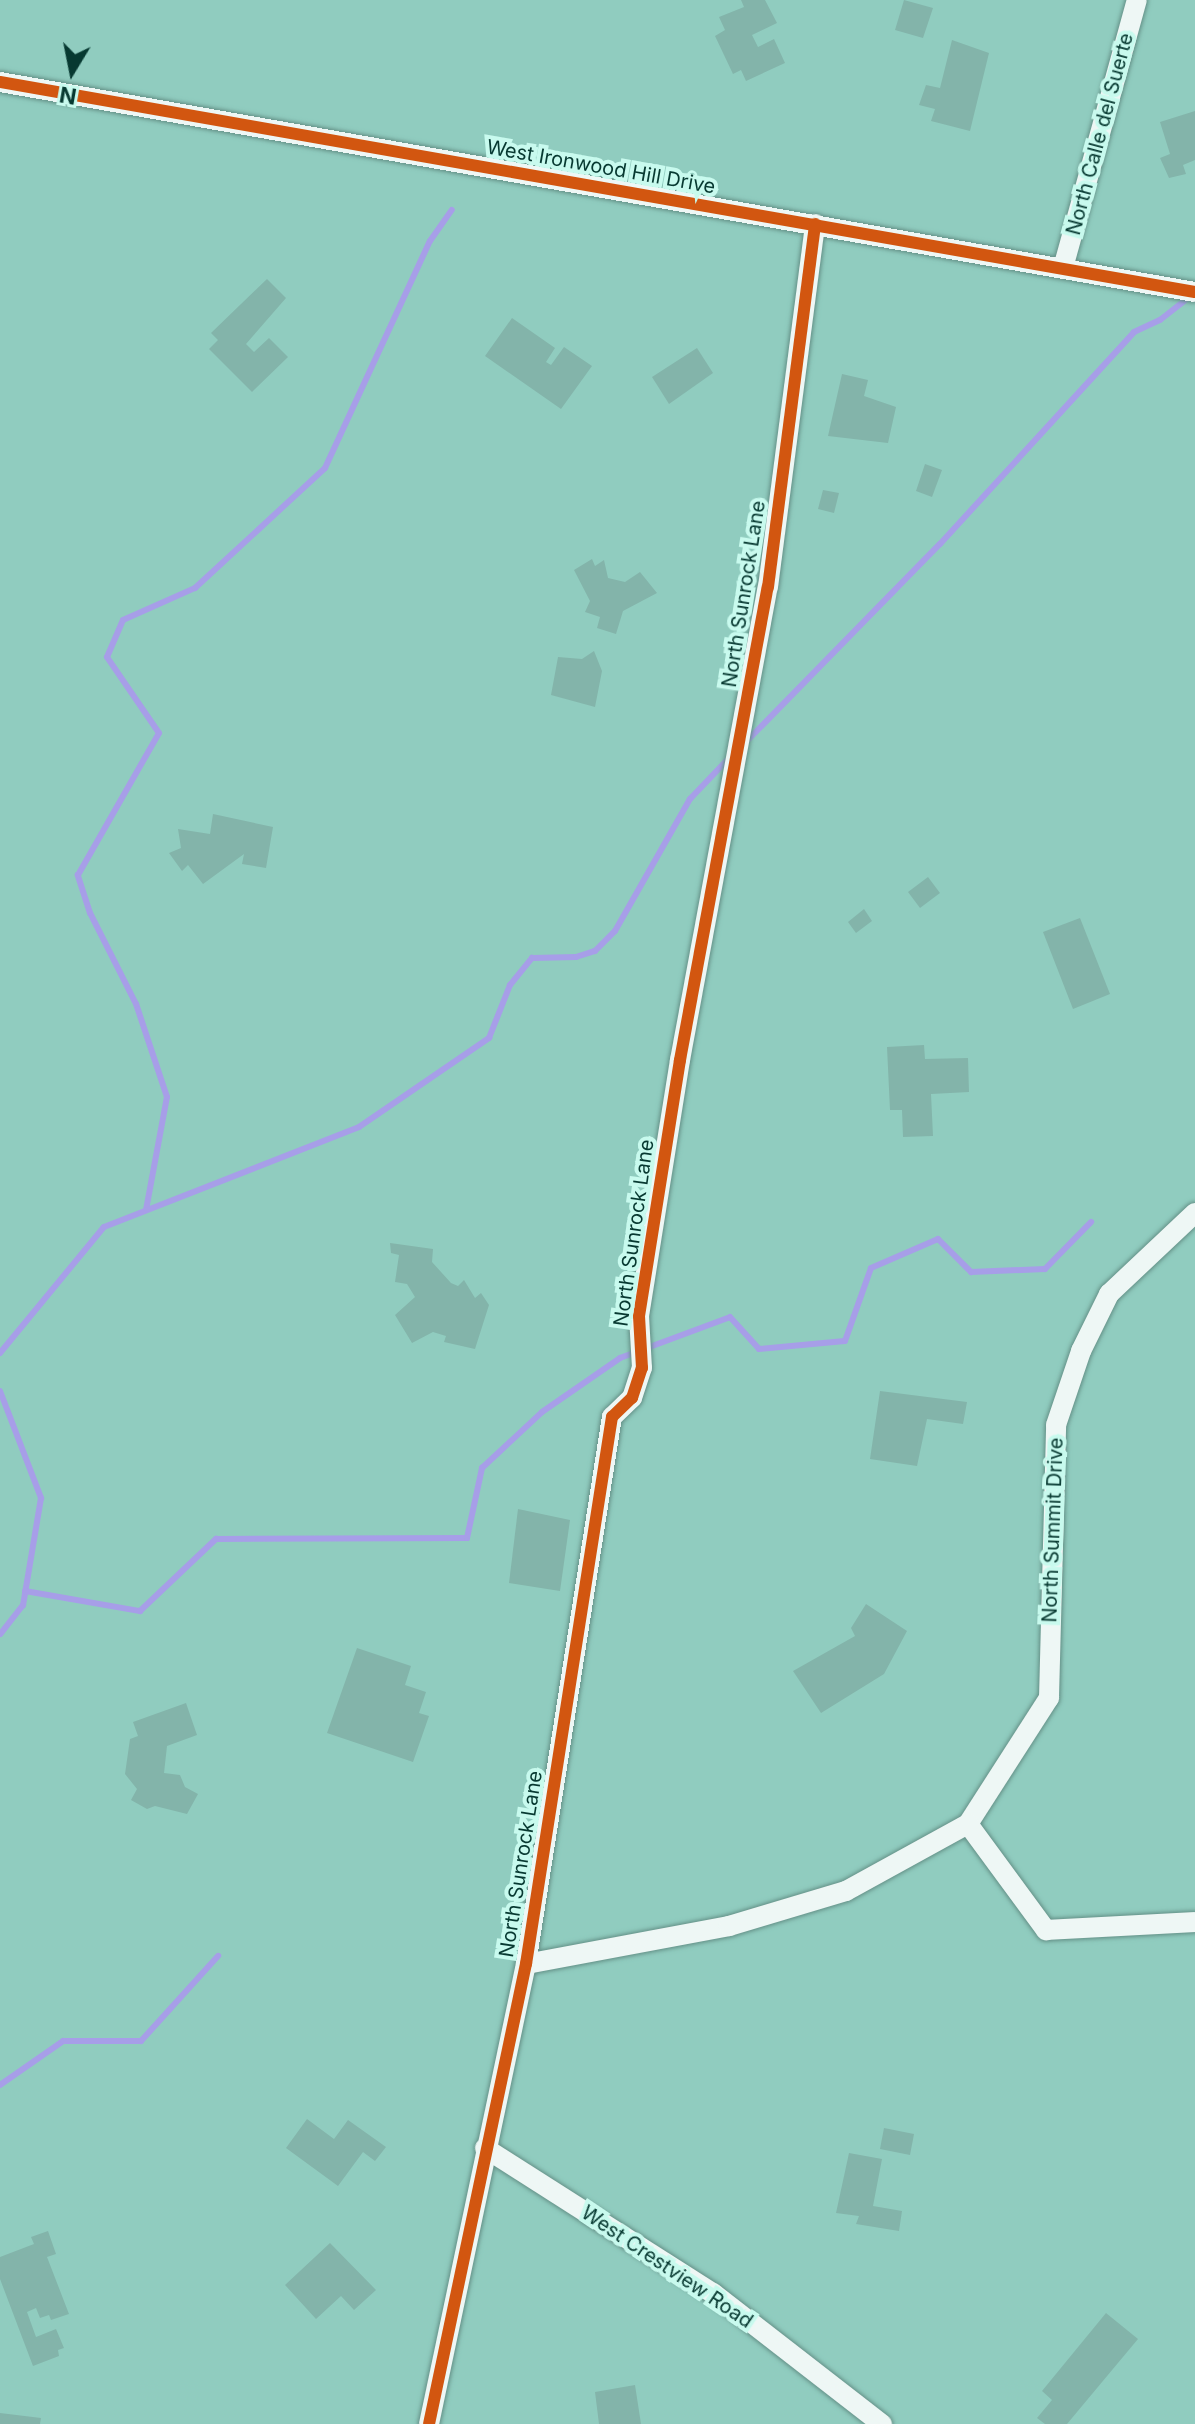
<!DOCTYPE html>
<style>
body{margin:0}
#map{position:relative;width:1195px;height:2424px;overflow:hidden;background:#90ccbf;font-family:Inter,sans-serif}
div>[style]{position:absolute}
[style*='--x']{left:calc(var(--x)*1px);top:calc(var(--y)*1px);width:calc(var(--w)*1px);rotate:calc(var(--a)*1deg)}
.stream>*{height:6px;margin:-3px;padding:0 3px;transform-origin:3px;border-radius:3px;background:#a79ee8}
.building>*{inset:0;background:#83b4aa}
.roads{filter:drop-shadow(0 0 2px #649087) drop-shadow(0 0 2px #649087)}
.minor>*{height:20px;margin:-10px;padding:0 10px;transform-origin:10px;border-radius:10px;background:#eef7f5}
.cycleway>*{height:12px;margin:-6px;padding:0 6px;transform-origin:6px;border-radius:6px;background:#d25610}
span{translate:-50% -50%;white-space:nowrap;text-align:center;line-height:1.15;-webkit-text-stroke:8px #c8faee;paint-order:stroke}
.street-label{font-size:20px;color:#073931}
.north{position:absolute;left:32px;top:32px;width:80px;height:80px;-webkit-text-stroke:6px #c8faee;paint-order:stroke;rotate:190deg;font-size:22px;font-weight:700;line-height:32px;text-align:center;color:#073931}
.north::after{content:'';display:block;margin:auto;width:28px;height:36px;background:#073931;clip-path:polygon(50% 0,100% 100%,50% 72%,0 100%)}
</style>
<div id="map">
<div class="stream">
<div style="--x:744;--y:744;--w:280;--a:-45.6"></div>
<div style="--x:940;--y:544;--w:287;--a:-47.5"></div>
<div style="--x:1134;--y:332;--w:29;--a:-25"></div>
<div style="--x:1160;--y:320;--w:37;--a:-38"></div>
<div style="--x:146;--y:1210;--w:115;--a:-79.5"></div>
<div style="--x:167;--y:1097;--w:98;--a:-108.4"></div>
<div style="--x:136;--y:1004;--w:102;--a:-116.8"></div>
<div style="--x:90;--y:913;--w:40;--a:-108"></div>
<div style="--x:78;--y:875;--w:163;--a:-60.3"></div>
<div style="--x:159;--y:733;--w:92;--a:-124.4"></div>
<div style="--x:107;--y:657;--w:40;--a:-66.6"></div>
<div style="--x:123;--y:620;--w:79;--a:-24"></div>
<div style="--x:195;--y:588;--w:177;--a:-42.7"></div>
<div style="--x:325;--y:468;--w:250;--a:-65.2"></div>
<div style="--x:430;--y:241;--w:38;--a:-55"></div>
<div style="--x:0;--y:1353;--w:163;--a:-50.5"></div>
<div style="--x:104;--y:1227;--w:274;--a:-21.4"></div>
<div style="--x:359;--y:1127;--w:158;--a:-34.4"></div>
<div style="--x:489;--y:1038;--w:57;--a:-68.4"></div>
<div style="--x:510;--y:985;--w:35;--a:-51"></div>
<div style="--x:532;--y:958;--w:44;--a:-1.3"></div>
<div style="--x:576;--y:957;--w:20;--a:-18"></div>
<div style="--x:595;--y:951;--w:28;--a:-45"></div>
<div style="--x:615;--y:931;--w:152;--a:-60.4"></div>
<div style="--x:690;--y:799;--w:58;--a:-46.4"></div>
<div style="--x:0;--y:1391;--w:115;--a:69"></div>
<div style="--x:41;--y:1498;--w:109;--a:99.5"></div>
<div style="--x:23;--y:1605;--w:37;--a:128"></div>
<div style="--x:25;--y:1591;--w:117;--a:9.9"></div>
<div style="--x:140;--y:1611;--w:105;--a:-43.5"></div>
<div style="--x:216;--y:1539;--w:251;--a:-0.2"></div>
<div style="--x:467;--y:1538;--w:72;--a:-77.9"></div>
<div style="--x:482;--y:1468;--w:82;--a:-43"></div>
<div style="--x:542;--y:1412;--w:95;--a:-34.7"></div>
<div style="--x:620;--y:1358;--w:117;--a:-20.4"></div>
<div style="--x:730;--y:1317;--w:43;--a:47.8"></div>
<div style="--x:759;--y:1349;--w:86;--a:-5.3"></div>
<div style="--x:845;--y:1341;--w:77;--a:-70.4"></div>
<div style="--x:871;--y:1268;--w:73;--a:-23.4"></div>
<div style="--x:938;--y:1239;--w:47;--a:45"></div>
<div style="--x:971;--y:1272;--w:74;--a:-2.3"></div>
<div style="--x:1045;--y:1269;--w:66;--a:-45.6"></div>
<div style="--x:0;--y:2085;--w:77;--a:-34.9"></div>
<div style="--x:63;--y:2041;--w:78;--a:0"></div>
<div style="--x:141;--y:2041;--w:115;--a:-47.8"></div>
</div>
<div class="building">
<div style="clip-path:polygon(741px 0,765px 0,777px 23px,752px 35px,758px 47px,774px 39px,785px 63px,746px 81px,741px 70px,733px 74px,715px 36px,725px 30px,719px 17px,744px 7px)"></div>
<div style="clip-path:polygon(904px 0,933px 8px,923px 38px,895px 30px)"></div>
<div style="clip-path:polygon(952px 40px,989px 53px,970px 131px,931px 121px,935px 109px,919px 105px,926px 85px,940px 88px)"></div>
<div style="clip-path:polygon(1195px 111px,1195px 160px,1183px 165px,1186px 174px,1169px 178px,1160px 158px,1170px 154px,1160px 122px)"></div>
<div style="clip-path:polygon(267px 279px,286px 298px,246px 344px,254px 352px,269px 338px,288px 357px,252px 392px,209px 349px,218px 340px,211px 333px)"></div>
<div style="clip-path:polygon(512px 318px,555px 348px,546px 362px,551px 365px,564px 347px,592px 366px,561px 409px,485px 356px)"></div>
<div style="clip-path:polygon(697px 348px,713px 373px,669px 404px,652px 377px)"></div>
<div style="clip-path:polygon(842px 374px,868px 380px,864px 396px,896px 407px,888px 443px,828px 436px)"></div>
<div style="clip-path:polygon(925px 464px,942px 470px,932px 497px,916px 491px)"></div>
<div style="clip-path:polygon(823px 490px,839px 493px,834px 513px,818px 509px)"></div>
<div style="clip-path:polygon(592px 559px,595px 566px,604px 560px,608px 578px,625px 582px,640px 572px,657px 593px,623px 611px,616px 634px,597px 628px,600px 617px,585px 612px,590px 601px,574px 570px)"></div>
<div style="clip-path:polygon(594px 651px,602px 671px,595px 707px,551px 695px,558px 657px,582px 659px)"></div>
<div style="clip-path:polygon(213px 814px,273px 827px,266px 868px,242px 864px,244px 854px,203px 884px,188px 865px,182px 871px,169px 853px,181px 848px,178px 829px,210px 834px)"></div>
<div style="clip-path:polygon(928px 877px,940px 893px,920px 908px,908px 892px)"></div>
<div style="clip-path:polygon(864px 909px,872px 921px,856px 933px,848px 922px)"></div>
<div style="clip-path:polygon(1080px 918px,1110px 994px,1073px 1009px,1043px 932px)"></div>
<div style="clip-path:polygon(924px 1045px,925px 1059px,968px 1058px,969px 1092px,931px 1094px,933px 1136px,903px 1137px,902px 1110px,890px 1110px,887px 1047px)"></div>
<div style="clip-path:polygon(390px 1243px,433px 1249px,432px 1262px,451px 1283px,458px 1286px,464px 1280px,475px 1298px,481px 1293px,489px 1305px,475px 1349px,444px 1342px,446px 1336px,433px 1332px,412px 1343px,395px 1315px,415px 1297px,407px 1284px,395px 1282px,399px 1255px,391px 1253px)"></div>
<div style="clip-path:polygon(880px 1391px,967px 1402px,963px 1424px,927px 1419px,917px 1466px,870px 1459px)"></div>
<div style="clip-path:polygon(518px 1509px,570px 1520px,560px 1591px,509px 1583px)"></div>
<div style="clip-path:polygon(866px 1604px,907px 1631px,884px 1674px,821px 1713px,793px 1671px,855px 1636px,851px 1628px)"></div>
<div style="clip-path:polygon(357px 1648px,411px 1666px,405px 1685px,426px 1692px,419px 1713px,429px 1716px,413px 1762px,327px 1733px)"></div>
<div style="clip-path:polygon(186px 1703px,197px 1735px,167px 1746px,164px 1773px,180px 1775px,185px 1787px,198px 1794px,187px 1814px,155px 1806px,147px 1809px,131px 1800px,137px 1789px,125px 1774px,130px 1739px,138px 1736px,133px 1722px)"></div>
<div style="clip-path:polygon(307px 2119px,334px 2139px,348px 2120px,386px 2147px,375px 2161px,363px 2152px,338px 2186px,286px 2148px)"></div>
<div style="clip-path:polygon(884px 2128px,914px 2134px,910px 2155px,880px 2149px)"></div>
<div style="clip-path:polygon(849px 2153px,882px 2159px,873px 2206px,902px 2211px,899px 2231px,856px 2224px,859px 2216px,836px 2213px)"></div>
<div style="clip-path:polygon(48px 2231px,56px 2254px,47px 2257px,69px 2314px,51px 2320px,49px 2315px,40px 2318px,36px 2308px,27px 2312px,36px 2337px,56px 2329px,64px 2348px,58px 2350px,59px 2356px,33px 2366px,0 2279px,0 2257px,34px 2244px,31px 2237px)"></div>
<div style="clip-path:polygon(330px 2243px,376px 2290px,354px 2310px,341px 2296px,316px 2319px,285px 2285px)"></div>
<div style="clip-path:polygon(1106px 2313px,1138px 2339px,1067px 2424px,1045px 2424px,1037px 2418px,1052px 2400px,1042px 2391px)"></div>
<div style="clip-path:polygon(635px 2385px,641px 2424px,599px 2424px,595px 2392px)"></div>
<div style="clip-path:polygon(0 2413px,41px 2418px,40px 2424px,0 2424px)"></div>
</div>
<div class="roads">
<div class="minor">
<div style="--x:0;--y:82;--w:1213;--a:9.97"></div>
<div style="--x:1063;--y:268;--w:278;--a:-74.6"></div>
<div style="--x:968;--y:1824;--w:150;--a:-57.3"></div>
<div style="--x:1049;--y:1698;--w:273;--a:-88.5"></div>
<div style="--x:1056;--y:1425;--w:78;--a:-71.3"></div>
<div style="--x:1081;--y:1351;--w:64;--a:-63.8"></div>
<div style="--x:1109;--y:1294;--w:118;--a:-43.3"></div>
<div style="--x:526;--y:1964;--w:207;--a:-10.6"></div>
<div style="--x:729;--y:1926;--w:122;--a:-16.7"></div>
<div style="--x:846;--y:1891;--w:139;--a:-28.8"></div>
<div style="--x:968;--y:1824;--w:132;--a:53.7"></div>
<div style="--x:1046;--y:1930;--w:149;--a:-3.1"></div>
<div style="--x:485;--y:2148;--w:270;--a:32.5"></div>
<div style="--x:713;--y:2293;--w:214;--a:37.8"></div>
<div style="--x:429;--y:2424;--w:470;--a:-78.1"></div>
<div style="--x:526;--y:1964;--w:554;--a:-81.07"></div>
<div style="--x:612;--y:1417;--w:28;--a:-44"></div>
<div style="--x:632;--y:1398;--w:32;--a:-72"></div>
<div style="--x:642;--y:1368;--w:52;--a:-93.3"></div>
<div style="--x:639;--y:1316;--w:259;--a:-80.9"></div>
<div style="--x:680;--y:1060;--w:481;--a:-79.5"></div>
<div style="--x:768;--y:587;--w:366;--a:-82.6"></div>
</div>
</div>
<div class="cycleway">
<div style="--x:0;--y:82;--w:1213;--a:9.97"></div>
<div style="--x:429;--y:2424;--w:470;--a:-78.1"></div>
<div style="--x:526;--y:1964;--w:554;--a:-81.07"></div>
<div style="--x:612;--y:1417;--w:28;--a:-44"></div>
<div style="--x:632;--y:1398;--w:32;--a:-72"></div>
<div style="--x:642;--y:1368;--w:52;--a:-93.3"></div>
<div style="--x:639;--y:1316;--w:259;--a:-80.9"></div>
<div style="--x:680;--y:1060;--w:481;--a:-79.5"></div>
<div style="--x:768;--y:587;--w:366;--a:-82.6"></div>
</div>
<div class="street-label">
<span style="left:1100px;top:134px;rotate:-75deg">North Calle del Suerte</span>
<span style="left:601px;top:167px;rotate:10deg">West Ironwood Hill Drive</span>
<span style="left:744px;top:594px;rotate:-81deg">North Sunrock Lane</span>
<span style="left:634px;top:1233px;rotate:-82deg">North Sunrock Lane</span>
<span style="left:1053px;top:1530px;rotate:-88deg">North Summit Drive</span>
<span style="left:521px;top:1864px;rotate:-81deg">North Sunrock Lane</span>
<span style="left:667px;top:2267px;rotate:34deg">West Crestview Road</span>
</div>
<div class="north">N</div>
</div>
